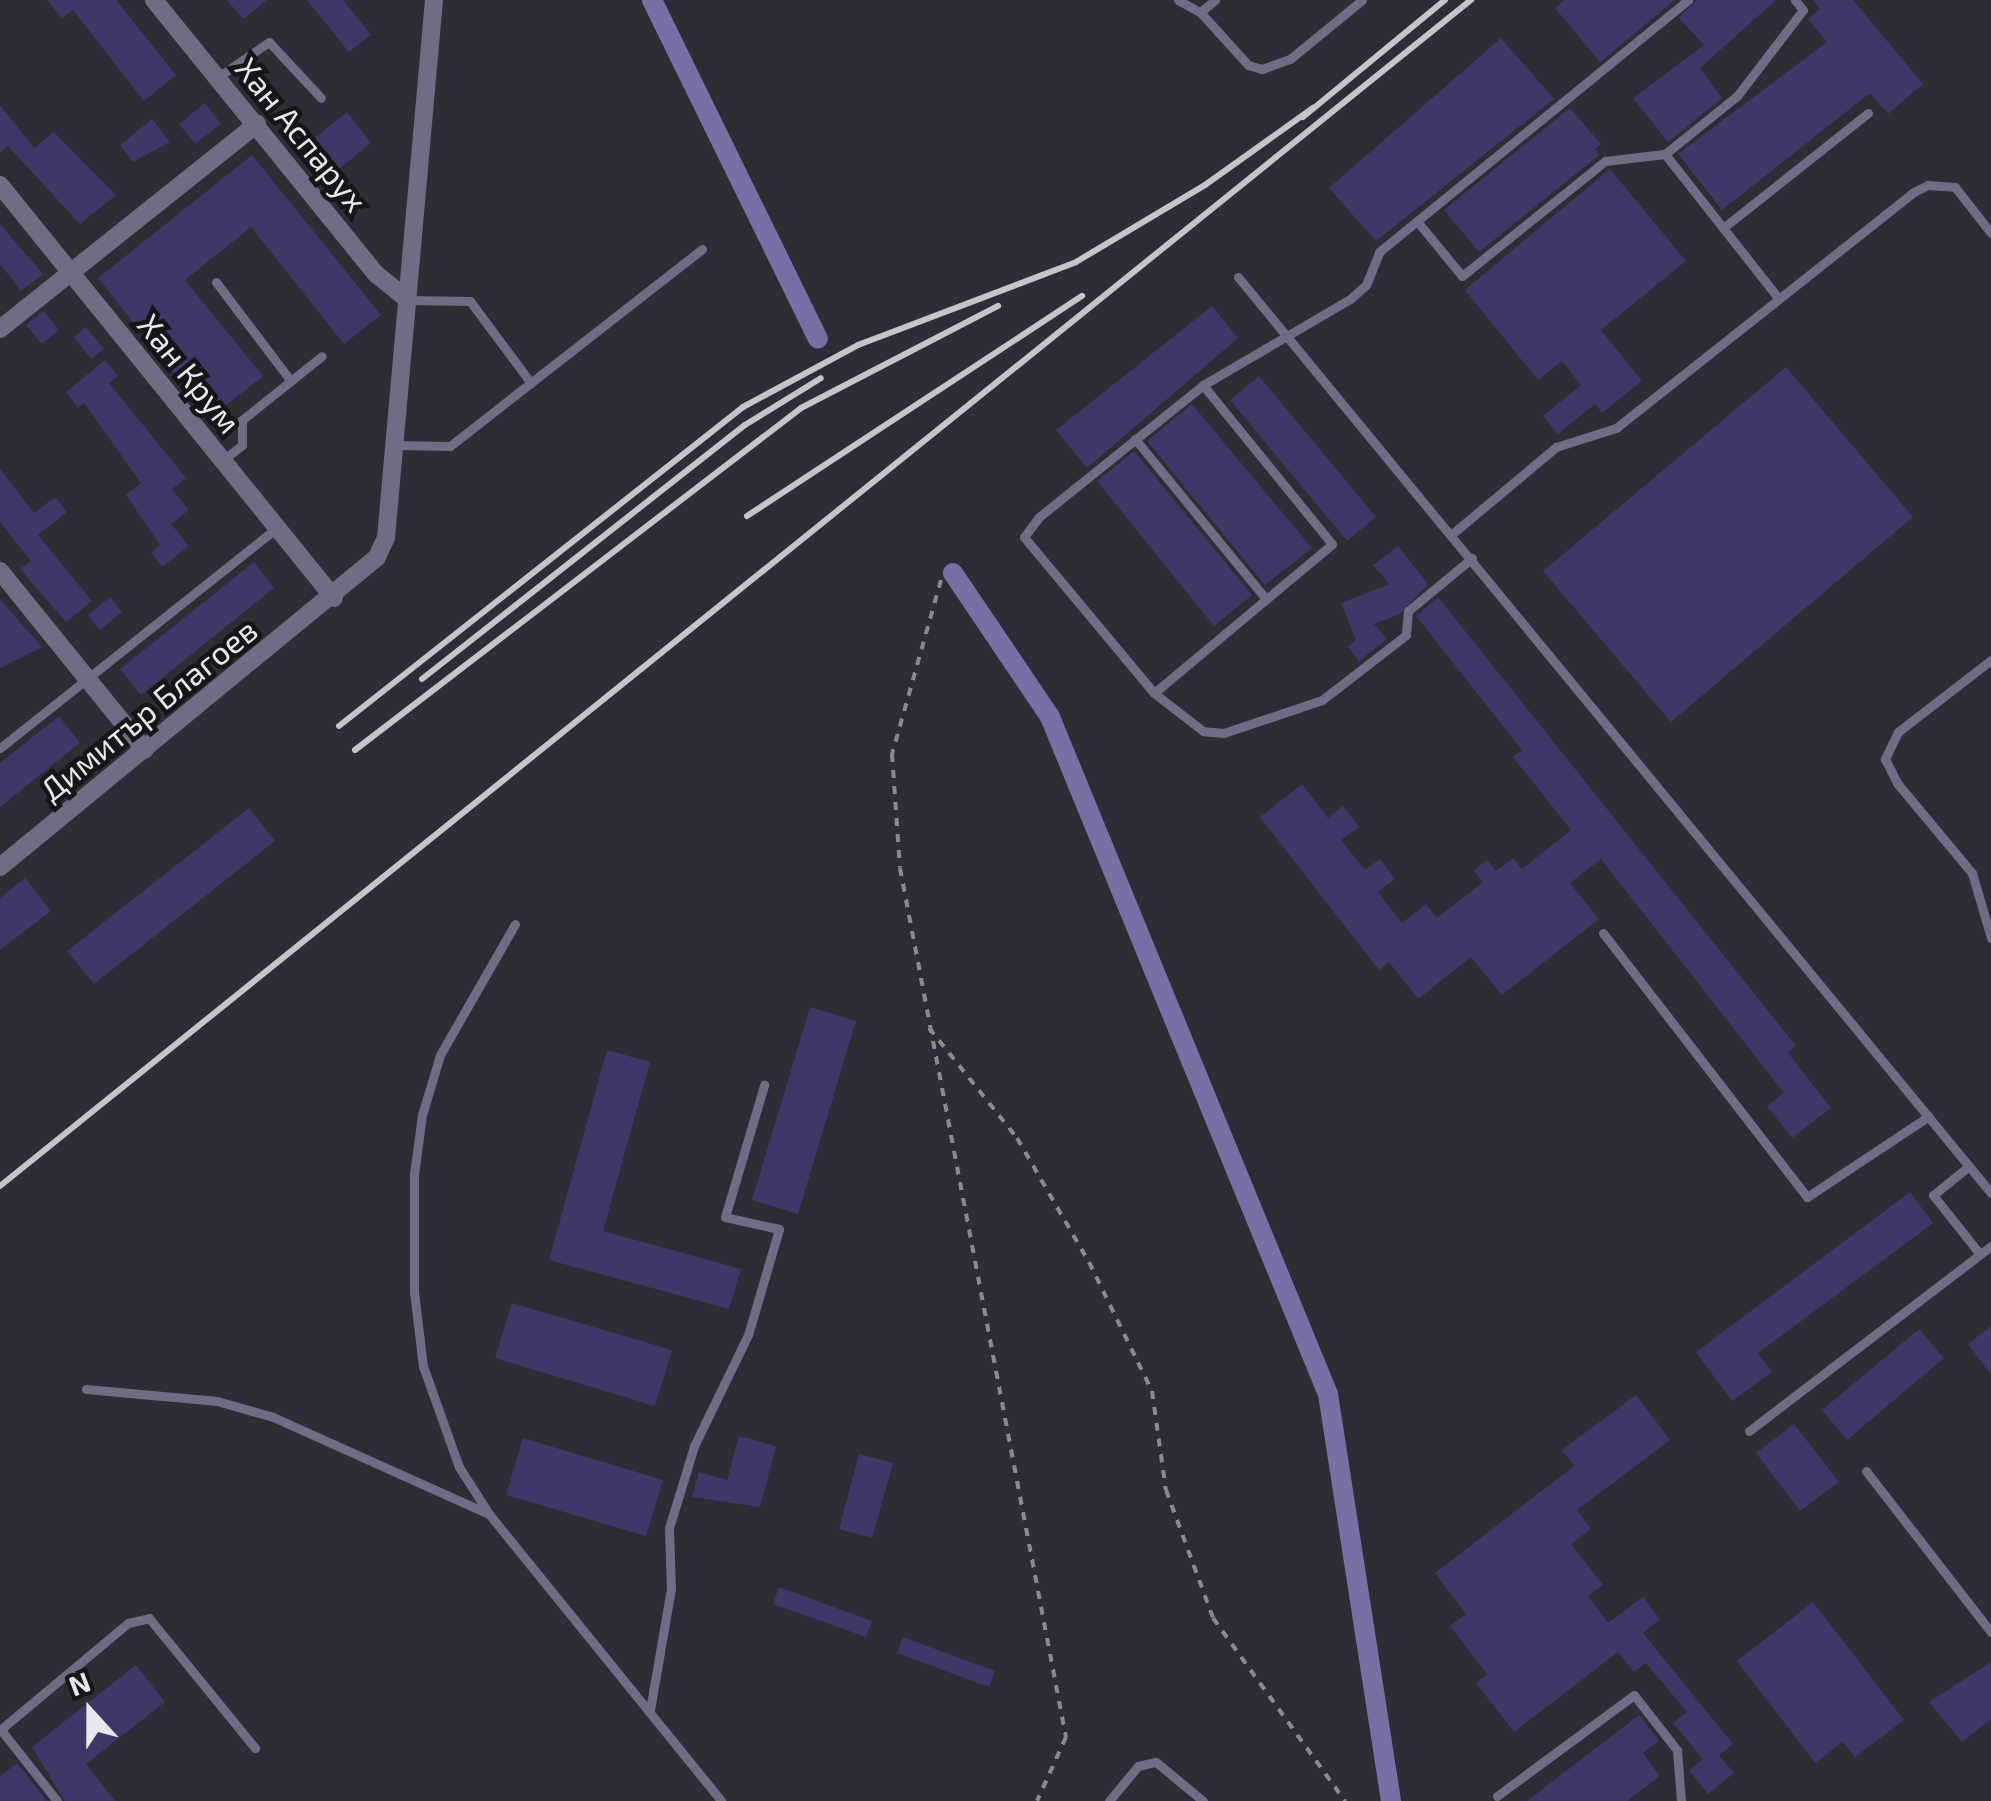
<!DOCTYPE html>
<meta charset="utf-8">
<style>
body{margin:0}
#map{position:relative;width:1991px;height:1801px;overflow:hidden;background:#2d2d35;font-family:"Exo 2",sans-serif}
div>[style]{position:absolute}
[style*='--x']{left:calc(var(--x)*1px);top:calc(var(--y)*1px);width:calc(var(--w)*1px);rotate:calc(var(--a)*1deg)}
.canal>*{height:20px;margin:-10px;padding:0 10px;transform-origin:10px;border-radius:10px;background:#7670a5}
.building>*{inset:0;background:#3e3767}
.path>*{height:4px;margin-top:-2px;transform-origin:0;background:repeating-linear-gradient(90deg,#8b8a91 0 8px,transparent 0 16px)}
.service>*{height:9px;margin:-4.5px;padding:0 4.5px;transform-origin:4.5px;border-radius:4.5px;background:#6f6d85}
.minor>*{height:18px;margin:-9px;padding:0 9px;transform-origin:9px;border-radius:9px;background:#6f6d85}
.rail>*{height:6px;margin:-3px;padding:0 3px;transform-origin:3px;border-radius:3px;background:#c4c4ca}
span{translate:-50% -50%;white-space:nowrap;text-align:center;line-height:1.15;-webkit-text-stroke:9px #161619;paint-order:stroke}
.street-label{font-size:32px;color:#e8e7ed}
.north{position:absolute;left:40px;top:1661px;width:100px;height:100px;-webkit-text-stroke:8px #161619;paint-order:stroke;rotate:339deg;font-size:28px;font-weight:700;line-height:40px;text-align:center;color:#e8e7ed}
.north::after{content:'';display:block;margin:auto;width:35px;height:45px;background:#e8e7ed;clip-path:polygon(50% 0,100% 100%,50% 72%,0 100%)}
</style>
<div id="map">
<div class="canal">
<div style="--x:652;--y:0;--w:377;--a:63.9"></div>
<div style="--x:953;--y:573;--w:174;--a:56"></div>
<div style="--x:1050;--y:717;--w:732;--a:67.68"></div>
<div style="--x:1328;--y:1394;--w:412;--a:81.2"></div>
</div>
<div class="building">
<div style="clip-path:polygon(47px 0,116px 0,176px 75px,144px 101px,73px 10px,62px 18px)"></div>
<div style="clip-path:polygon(227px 0,267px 0,243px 19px)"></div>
<div style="clip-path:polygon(307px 0,343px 0,371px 35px,349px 52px)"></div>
<div style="clip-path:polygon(1565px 0,1675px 0,1600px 62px,1555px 8px)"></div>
<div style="clip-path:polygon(1696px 0,1776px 0,1700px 68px,1722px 98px,1668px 142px,1633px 98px,1704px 45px,1679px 18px)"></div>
<div style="clip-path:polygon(1813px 0,1853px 0,1923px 84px,1888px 114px,1870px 93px,1722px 210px,1678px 154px,1827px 42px,1808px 19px,1820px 9px)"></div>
<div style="clip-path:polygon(1501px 38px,1554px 99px,1376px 241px,1329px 188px)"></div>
<div style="clip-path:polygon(205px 103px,221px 124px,195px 144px,179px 124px)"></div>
<div style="clip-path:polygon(0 105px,34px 148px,54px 132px,116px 195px,80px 224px,8px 146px,0 153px)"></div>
<div style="clip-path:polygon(1570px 108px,1601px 144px,1595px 149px,1599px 155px,1479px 252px,1444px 210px)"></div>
<div style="clip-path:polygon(347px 112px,371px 143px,322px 183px,297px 152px)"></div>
<div style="clip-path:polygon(152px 119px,170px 142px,133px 162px,120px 145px)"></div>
<div style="clip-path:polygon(252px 155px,381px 315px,344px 344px,251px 227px,185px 280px,263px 376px,210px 418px,98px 278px)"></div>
<div style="clip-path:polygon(1610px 169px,1686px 261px,1601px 330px,1642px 381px,1602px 413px,1595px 404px,1558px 434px,1543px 416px,1581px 385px,1562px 361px,1538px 380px,1465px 290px)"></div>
<div style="clip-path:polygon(0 224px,43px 274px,21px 291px,0 264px)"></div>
<div style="clip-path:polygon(1212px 306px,1238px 338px,1087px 468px,1056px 430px)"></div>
<div style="clip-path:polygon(44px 311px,59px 330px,42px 344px,26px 325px)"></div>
<div style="clip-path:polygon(86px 327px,104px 349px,91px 359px,74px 337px)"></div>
<div style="clip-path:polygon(105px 360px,118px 376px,109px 383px,186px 478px,172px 489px,189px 510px,171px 524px,189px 546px,162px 567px,151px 553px,160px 545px,126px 495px,141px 483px,84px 403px,78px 408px,66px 392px)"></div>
<div style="clip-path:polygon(1786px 367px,1913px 517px,1671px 722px,1543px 571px)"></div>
<div style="clip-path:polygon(1259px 376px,1376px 517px,1347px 541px,1230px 400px)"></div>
<div style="clip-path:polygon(1192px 404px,1312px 548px,1265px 585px,1147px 441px)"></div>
<div style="clip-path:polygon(1134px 451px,1252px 595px,1214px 626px,1097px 481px)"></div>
<div style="clip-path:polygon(0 469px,34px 513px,55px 497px,67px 512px,38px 535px,92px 601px,66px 622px,20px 569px,31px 561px,0 522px)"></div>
<div style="clip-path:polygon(1398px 546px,1428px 584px,1400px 614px,1374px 624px,1387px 639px,1359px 661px,1348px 647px,1356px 640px,1341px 603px,1389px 584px,1373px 565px)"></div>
<div style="clip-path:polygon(254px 562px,274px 588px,141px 695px,120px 669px)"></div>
<div style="clip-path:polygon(110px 597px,122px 612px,100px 630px,88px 615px)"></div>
<div style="clip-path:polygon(1438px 597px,1796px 1046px,1788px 1053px,1831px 1108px,1792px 1138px,1767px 1106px,1784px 1093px,1601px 859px,1570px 883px,1599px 919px,1502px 995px,1471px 957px,1418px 999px,1389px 962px,1379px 970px,1260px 817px,1302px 784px,1328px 818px,1343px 806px,1359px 827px,1341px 840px,1365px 870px,1380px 859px,1395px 879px,1378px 892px,1402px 923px,1426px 904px,1437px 918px,1483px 882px,1474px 870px,1487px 860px,1496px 871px,1513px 858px,1522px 869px,1571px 830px,1513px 757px,1522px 750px,1416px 616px)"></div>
<div style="clip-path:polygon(0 599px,42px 647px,0 668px)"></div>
<div style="clip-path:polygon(59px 716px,80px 743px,0 807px,0 763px)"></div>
<div style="clip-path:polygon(249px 808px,275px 841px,94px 984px,67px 951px)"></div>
<div style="clip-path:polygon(25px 878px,51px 911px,0 950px,0 898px)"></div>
<div style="clip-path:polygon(810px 1007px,856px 1021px,798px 1214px,752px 1200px)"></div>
<div style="clip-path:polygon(607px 1050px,650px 1062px,603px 1231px,741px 1269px,729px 1309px,549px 1260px)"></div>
<div style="clip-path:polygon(1910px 1192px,1933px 1223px,1758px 1353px,1772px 1372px,1732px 1401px,1696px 1352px)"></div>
<div style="clip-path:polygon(512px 1303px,672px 1350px,655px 1406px,495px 1358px)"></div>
<div style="clip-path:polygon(1991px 1326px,1991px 1375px,1968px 1344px)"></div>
<div style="clip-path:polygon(1919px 1329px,1944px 1358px,1847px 1440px,1822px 1410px)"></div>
<div style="clip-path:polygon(1636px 1395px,1670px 1440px,1577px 1510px,1591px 1529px,1571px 1544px,1603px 1585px,1588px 1596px,1608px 1623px,1643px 1597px,1660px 1619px,1643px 1633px,1733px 1744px,1719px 1755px,1734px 1773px,1708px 1794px,1689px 1770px,1703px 1759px,1673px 1723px,1687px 1712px,1646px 1663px,1634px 1672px,1618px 1652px,1514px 1732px,1476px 1683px,1487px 1674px,1450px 1626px,1466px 1614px,1435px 1573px,1574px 1466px,1562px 1450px)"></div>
<div style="clip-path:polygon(1794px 1424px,1839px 1482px,1800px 1511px,1756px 1453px)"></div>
<div style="clip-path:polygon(739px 1436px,776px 1446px,760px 1507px,692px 1497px,699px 1472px,727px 1480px)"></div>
<div style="clip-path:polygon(523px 1438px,663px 1480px,646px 1536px,506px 1495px)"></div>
<div style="clip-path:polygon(859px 1454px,893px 1463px,872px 1538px,839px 1529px)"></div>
<div style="clip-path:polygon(779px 1587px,872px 1621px,866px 1637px,773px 1604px)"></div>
<div style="clip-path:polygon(1813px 1602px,1904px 1720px,1855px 1757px,1843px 1742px,1815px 1763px,1737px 1661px)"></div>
<div style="clip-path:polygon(903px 1637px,995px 1671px,989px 1687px,897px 1653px)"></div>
<div style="clip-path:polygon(1991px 1662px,1991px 1719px,1962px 1742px,1929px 1702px)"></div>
<div style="clip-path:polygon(136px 1665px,165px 1702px,86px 1764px,115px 1801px,65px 1801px,32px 1747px)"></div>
<div style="clip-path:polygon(1639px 1715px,1659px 1741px,1643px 1753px,1660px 1776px,1627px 1801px,1527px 1801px)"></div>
<div style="clip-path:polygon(17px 1763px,47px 1801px,0 1801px,0 1776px)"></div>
</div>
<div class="path">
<div style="--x:941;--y:580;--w:181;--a:105.7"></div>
<div style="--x:892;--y:754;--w:114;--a:86"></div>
<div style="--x:900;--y:868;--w:885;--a:79.19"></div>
<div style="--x:1066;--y:1737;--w:70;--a:114.4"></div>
<div style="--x:929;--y:1028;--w:141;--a:51.3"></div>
<div style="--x:1017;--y:1138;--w:143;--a:59.9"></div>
<div style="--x:1089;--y:1262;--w:144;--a:64"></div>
<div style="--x:1152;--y:1391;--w:100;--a:82"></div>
<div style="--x:1166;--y:1490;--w:136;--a:69.8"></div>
<div style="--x:1213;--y:1618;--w:226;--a:54.2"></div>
</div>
<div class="service">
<div style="--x:1178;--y:0;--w:25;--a:29"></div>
<div style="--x:1215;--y:0;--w:19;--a:141"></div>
<div style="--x:1200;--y:12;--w:72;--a:47.8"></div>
<div style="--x:1248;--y:65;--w:15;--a:16"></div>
<div style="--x:1262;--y:69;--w:30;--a:-20"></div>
<div style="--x:1290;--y:59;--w:93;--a:-39.3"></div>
<div style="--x:218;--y:77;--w:62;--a:-34.5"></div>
<div style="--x:269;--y:42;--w:76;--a:47.1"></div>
<div style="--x:1417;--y:221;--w:71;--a:50.7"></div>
<div style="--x:1462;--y:276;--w:184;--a:-38.8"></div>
<div style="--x:1605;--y:161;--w:60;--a:-6.7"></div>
<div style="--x:1723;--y:228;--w:185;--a:-38.4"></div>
<div style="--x:1238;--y:277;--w:1186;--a:50.58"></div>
<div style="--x:216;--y:282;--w:124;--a:52.9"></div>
<div style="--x:1779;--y:299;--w:184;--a:-128.2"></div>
<div style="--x:1665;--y:154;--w:92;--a:-38.9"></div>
<div style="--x:1737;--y:96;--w:108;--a:-52.5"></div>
<div style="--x:1803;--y:10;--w:13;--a:-129"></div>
<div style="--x:408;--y:300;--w:62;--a:0.9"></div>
<div style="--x:470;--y:301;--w:102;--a:53.4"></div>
<div style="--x:1135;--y:439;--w:207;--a:50.7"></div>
<div style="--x:395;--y:445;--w:55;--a:1"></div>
<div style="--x:450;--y:446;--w:320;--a:-38"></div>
<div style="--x:222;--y:461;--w:26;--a:-39"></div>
<div style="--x:242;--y:445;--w:25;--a:-90"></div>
<div style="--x:242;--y:420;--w:102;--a:-38.7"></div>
<div style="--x:1452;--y:534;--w:136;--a:-39.9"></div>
<div style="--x:1556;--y:447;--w:63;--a:-17.6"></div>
<div style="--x:1616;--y:428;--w:378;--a:-38.4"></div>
<div style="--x:1912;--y:193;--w:18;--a:-27"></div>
<div style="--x:1928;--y:185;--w:27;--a:4"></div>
<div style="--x:1955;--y:187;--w:58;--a:52"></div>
<div style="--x:1472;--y:558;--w:83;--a:140.4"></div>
<div style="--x:1408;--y:611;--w:24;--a:95"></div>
<div style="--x:1406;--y:635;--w:106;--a:142.3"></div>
<div style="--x:1322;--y:700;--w:103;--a:161.4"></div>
<div style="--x:1224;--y:733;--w:21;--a:-175"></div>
<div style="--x:1203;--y:731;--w:62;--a:-142.2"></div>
<div style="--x:1154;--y:693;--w:203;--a:-129.8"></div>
<div style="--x:1024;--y:537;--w:25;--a:-53"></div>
<div style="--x:1039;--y:517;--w:211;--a:-38.8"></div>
<div style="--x:1203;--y:385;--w:170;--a:-30.3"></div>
<div style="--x:1350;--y:299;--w:21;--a:-41"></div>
<div style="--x:1366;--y:285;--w:35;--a:-68"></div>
<div style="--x:1379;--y:252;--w:399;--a:-39.2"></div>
<div style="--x:1991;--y:660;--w:118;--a:142.3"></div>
<div style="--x:1898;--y:732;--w:30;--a:116"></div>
<div style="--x:1885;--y:759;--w:27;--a:63"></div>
<div style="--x:1897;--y:783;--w:117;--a:50.2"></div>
<div style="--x:1972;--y:873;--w:68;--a:73.7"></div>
<div style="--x:1154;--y:693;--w:232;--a:-39.9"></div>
<div style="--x:1332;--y:544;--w:205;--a:-129.1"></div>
<div style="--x:0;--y:748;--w:354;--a:-38.5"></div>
<div style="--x:515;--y:924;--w:151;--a:119.8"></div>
<div style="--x:440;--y:1055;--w:63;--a:106.7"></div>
<div style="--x:422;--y:1115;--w:60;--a:97.7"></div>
<div style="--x:414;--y:1174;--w:118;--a:90"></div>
<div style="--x:414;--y:1292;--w:75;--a:83.1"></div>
<div style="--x:423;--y:1366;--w:107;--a:70.4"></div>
<div style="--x:459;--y:1467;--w:56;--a:57.4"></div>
<div style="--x:489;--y:1514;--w:369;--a:51"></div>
<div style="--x:1603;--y:933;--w:334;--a:52.3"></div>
<div style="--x:1807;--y:1197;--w:146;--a:-33.6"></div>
<div style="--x:1969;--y:1166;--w:46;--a:141.1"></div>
<div style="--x:1933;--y:1195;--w:75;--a:51.5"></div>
<div style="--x:86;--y:1389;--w:132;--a:5.2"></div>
<div style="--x:217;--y:1401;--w:58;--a:15.9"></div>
<div style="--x:273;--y:1417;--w:237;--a:24.2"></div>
<div style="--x:1749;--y:1431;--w:305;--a:-37.4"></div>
<div style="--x:1866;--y:1471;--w:204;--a:52.2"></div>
<div style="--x:650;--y:1710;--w:123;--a:-80.2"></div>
<div style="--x:671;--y:1589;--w:61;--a:-91.9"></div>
<div style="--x:669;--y:1528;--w:86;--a:-73"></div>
<div style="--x:694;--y:1446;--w:123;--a:-64.1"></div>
<div style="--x:748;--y:1335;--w:110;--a:-73.7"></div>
<div style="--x:779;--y:1229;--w:55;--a:-167.5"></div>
<div style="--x:725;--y:1217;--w:138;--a:-73.5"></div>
<div style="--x:0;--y:1730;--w:167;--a:-39.9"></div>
<div style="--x:128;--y:1623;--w:22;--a:-13"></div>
<div style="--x:149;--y:1618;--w:168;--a:50.8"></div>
<div style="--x:1;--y:1730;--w:90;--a:51.7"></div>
<div style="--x:1497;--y:1796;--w:170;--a:-36.4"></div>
<div style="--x:1634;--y:1695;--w:70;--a:52"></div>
<div style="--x:1677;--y:1750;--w:51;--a:85.5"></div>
<div style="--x:1109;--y:1801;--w:45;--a:-50.4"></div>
<div style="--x:1138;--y:1766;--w:18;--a:-13"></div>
<div style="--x:1156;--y:1762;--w:61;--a:39.7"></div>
</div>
<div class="minor">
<div style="--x:154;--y:0;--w:353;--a:51"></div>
<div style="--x:376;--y:274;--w:41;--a:39.1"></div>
<div style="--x:0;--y:185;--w:531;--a:51.04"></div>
<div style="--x:0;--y:329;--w:329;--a:-38.6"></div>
<div style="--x:0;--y:571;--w:230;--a:51"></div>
<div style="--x:0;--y:867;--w:488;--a:-39.4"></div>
<div style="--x:377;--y:557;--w:21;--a:-65"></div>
<div style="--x:386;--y:538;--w:540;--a:-84.9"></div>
</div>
<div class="rail">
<div style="--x:1303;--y:117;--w:184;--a:-39.5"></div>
<div style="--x:747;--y:516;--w:401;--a:-33.3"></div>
<div style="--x:422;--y:679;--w:411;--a:-38.2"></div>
<div style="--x:745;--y:425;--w:89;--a:-31.7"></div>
<div style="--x:339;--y:726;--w:515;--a:-38.29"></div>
<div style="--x:743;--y:407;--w:131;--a:-28.3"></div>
<div style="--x:858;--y:345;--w:233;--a:-20.8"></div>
<div style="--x:1076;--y:262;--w:150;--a:-30.8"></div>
<div style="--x:1205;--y:185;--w:133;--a:-35.5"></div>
<div style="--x:355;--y:750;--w:562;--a:-37.48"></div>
<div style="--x:801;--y:408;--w:222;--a:-27.4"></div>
<div style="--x:0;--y:1186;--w:1890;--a:-38.88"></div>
</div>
<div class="street-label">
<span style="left:302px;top:134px;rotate:51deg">Хан Аспарух</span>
<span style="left:190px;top:373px;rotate:51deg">Хан Крум</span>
<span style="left:148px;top:709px;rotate:-39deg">Димитър Благоев</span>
</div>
<div class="north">N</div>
</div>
